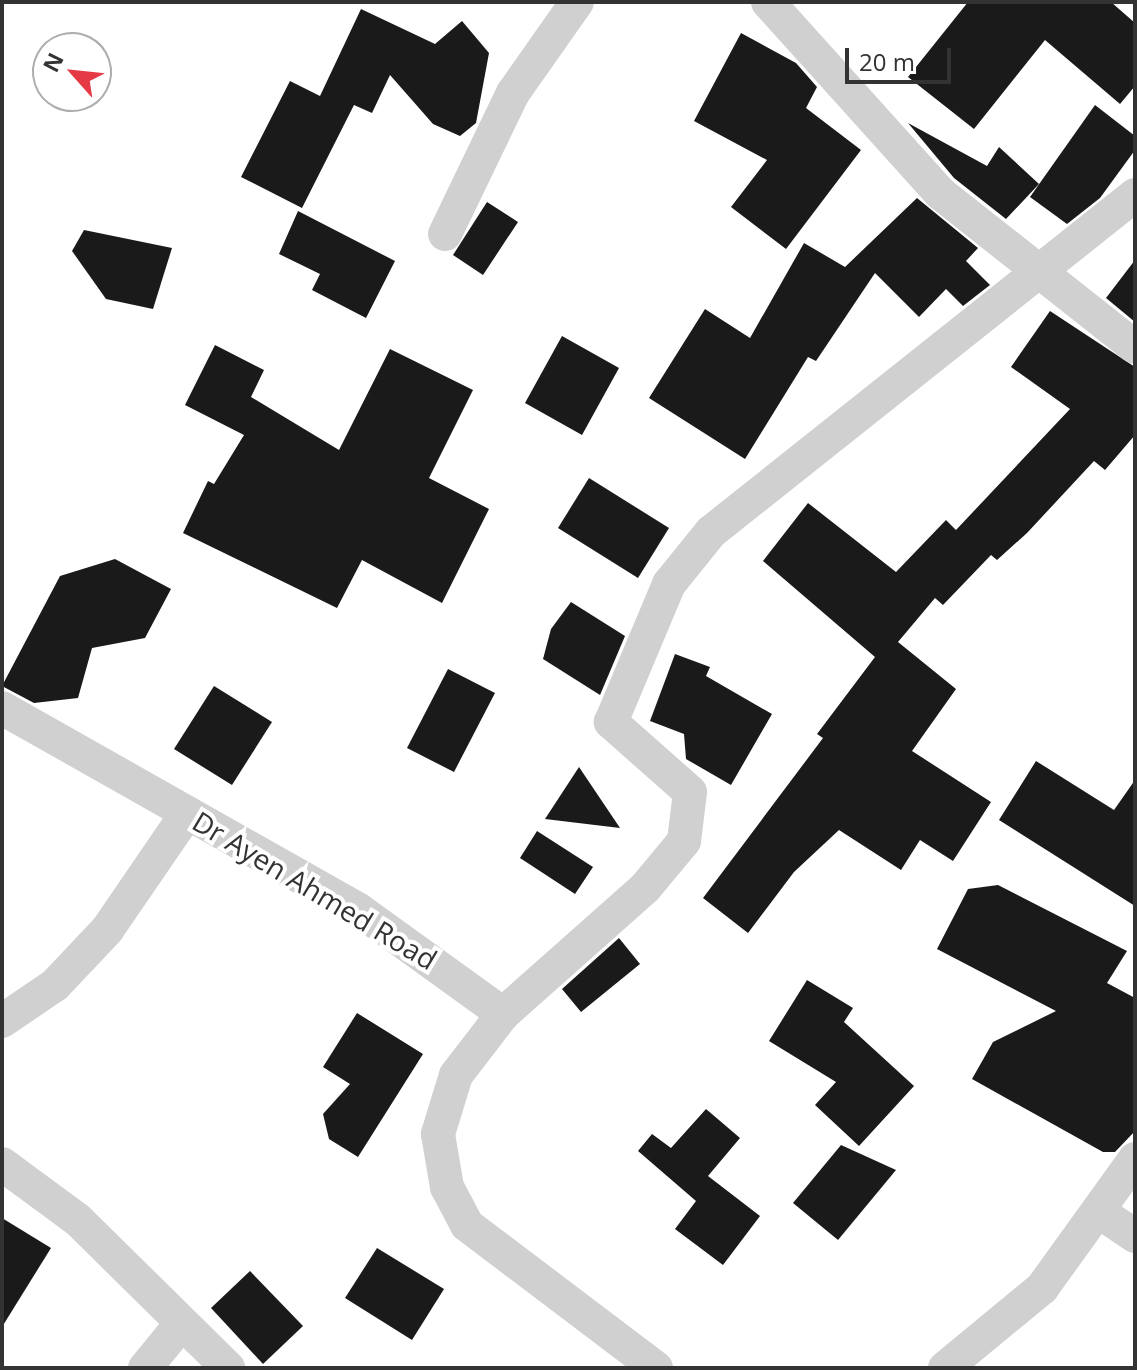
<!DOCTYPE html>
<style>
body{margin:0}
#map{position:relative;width:1137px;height:1370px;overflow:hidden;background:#fff;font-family:"Open Sans",sans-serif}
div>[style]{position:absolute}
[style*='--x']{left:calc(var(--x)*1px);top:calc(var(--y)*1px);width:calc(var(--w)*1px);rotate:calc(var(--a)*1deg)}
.building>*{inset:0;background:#1a1a1a}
.street>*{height:34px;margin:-17px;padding:0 17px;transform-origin:17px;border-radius:17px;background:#d0d0d0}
span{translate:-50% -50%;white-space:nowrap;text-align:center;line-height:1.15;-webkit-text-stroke:8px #fff;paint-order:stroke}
.street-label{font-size:28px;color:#333}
.frame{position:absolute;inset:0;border:4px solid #333;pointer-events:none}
.north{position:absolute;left:32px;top:32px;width:80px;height:80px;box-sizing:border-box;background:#fff;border:2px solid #adadad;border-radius:50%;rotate:297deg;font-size:22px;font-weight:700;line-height:32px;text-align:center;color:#333}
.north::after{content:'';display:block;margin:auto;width:28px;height:36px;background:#e63946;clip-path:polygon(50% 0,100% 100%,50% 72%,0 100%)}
.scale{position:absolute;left:845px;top:48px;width:106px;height:36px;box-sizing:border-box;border:4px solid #333;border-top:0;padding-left:10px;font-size:24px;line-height:28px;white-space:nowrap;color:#333;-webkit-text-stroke:6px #fff;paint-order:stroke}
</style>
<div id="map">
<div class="building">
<div style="clip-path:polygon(968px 2px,1111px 2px,1135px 23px,1135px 86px,1120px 104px,1045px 40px,974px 129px,908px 77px)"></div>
<div style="clip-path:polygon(361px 9px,435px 44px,462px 21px,489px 53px,476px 123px,460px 136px,433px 124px,390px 75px,372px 113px,354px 105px,302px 208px,241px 177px,290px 81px,320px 96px)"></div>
<div style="clip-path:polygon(741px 33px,796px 63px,817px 87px,806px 108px,861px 150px,786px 249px,731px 207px,767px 160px,694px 121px)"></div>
<div style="clip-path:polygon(1095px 105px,1135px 136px,1135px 150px,1100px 198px,1067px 224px,1030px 197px)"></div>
<div style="clip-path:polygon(908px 123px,987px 166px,999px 147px,1039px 184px,1006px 219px,954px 178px)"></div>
<div style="clip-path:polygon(917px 198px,978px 248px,966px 261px,990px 285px,963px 306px,946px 289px,919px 317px,875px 273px,816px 361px,808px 357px,745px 459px,649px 398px,705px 309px,750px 338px,804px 243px,845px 267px)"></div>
<div style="clip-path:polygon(487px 202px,518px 222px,483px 275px,453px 255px)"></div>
<div style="clip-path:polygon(298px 211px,395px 261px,366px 318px,312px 290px,320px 274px,279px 254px)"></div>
<div style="clip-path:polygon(84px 230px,172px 248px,153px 309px,106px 299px,72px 251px)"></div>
<div style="clip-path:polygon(1135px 260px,1135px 322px,1106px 298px)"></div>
<div style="clip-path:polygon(1050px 311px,1135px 367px,1135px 435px,1105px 470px,1094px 461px,1027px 533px,997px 560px,991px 555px,943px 605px,935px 598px,898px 642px,956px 689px,912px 751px,991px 802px,953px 861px,920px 840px,901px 870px,839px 830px,794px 872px,748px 933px,703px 898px,823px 738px,817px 734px,875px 657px,763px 561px,808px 503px,896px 572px,946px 520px,956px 530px,1070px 409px,1011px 367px)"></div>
<div style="clip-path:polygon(562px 336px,619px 368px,582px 435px,525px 403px)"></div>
<div style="clip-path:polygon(215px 345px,264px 370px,251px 397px,339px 450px,390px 349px,473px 390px,429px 478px,489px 509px,442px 603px,362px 560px,337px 608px,183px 533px,208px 481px,214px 484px,244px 435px,185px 405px)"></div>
<div style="clip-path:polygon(589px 478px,669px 528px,638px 578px,558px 528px)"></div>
<div style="clip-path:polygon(115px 559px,171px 589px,145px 638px,92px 648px,78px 698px,34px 703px,2px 686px,60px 576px)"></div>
<div style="clip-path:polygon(571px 602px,625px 636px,600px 695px,543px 659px,551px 629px)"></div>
<div style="clip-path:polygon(675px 654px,710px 667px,706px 676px,772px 714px,731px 785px,686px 759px,684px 734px,650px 721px)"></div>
<div style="clip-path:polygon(448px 669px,495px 693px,454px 772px,407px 748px)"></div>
<div style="clip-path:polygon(214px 686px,272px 722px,232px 785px,174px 749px)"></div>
<div style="clip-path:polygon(1036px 761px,1114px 810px,1135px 780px,1135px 906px,999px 820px)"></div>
<div style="clip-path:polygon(579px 767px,620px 828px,545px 819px)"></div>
<div style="clip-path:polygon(537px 831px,593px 867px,575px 894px,520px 858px)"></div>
<div style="clip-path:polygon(998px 885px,1127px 951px,1107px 983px,1135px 998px,1135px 1131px,1115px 1152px,1103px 1152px,972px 1079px,993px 1042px,1056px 1011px,937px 949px,968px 889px)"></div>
<div style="clip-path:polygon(619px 938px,640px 964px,581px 1012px,562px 989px)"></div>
<div style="clip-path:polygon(807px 980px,853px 1008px,844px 1022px,914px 1086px,859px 1146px,815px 1105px,836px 1082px,769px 1041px)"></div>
<div style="clip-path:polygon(357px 1013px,423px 1054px,358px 1157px,329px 1139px,323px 1114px,350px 1084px,323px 1067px)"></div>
<div style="clip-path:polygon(706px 1109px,740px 1138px,708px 1176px,760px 1216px,723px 1265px,675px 1229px,696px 1201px,638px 1151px,652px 1134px,671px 1148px)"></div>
<div style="clip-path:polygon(841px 1145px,896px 1170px,838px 1240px,793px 1203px)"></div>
<div style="clip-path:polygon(2px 1218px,51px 1248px,2px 1327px)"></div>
<div style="clip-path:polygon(377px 1248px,444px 1289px,412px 1340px,345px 1298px)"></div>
<div style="clip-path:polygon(250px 1271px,303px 1326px,263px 1364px,211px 1308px)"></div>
</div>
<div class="street">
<div style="--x:768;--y:2;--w:257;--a:48"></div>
<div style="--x:940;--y:193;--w:248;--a:38.3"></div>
<div style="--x:445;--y:234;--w:157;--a:-64.3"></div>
<div style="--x:513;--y:93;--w:111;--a:-54.9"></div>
<div style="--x:2;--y:708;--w:410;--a:29.5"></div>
<div style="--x:359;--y:910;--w:178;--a:35.8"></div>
<div style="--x:503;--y:1014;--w:77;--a:127.6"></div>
<div style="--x:456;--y:1075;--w:62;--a:107"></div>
<div style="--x:438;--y:1134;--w:54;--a:80.4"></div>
<div style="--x:447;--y:1187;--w:43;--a:62.2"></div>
<div style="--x:467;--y:1225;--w:237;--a:37.1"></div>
<div style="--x:503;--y:1014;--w:190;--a:-41.6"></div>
<div style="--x:645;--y:888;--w:61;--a:-50.3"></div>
<div style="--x:684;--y:841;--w:49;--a:-83"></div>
<div style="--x:690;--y:792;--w:106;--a:-138.5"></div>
<div style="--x:611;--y:722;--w:150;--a:-67.2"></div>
<div style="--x:669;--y:584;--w:67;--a:-51.1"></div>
<div style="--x:711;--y:532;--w:542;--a:-38.48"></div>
<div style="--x:2;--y:1021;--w:64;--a:-34.2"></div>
<div style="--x:55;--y:985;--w:76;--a:-46.6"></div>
<div style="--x:107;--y:930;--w:142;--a:-55.6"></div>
<div style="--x:2;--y:1164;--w:94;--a:36.4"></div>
<div style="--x:78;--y:1220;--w:211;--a:44.6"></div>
<div style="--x:1098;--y:1211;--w:45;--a:34"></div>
<div style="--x:145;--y:1368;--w:58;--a:-50.6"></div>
<div style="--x:945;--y:1368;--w:126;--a:-39.5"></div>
<div style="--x:1042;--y:1288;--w:159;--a:-54.2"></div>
</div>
<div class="street-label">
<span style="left:315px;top:890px;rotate:31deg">Dr Ayen Ahmed Road</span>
</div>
<div class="frame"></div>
<div class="north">N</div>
<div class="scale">20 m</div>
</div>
